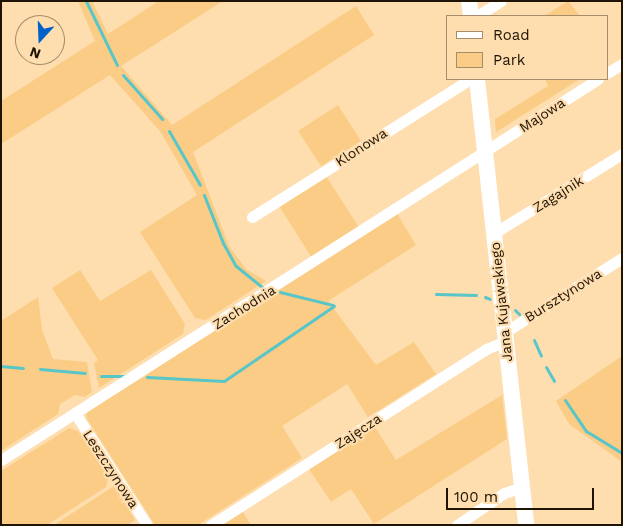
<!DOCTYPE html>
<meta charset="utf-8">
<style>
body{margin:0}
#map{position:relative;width:623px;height:526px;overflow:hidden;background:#feddaf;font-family:"Work Sans",sans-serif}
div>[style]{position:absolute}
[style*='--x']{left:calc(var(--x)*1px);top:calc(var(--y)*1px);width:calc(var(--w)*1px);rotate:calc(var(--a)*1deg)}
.green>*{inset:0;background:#fbcc85}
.stream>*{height:3px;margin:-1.5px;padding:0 1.5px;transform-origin:1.5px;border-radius:1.5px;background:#58c6c8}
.street>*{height:11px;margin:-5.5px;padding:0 5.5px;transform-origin:5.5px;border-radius:5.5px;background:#fff}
.secondary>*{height:16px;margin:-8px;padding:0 8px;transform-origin:8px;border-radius:8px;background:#fff}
span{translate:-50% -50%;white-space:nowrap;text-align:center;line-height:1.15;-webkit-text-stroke:4.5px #feddaf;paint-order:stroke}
.street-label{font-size:14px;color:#1f1404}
.frame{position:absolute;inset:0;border:2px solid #1f1404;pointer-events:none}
.legend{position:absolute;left:446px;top:15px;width:162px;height:65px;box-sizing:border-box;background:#feddaf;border:1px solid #a58d6b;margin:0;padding:6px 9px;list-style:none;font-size:15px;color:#1f1404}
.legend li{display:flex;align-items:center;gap:10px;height:25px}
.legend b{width:25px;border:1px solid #a58d6b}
.north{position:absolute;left:15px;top:15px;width:50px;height:50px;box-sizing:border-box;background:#feddaf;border:1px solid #a58d6b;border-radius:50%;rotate:200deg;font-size:14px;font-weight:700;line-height:20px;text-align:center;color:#1f1404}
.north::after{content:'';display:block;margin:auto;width:18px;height:22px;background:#0061c9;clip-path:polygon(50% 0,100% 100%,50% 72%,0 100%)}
.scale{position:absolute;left:446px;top:488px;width:148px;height:22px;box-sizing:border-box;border:2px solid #1f1404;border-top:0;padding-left:6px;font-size:15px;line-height:18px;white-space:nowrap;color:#1f1404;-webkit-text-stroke:4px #feddaf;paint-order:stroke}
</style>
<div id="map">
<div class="green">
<div style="clip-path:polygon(78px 1px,92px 1px,108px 34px,159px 1px,223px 1px,121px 66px,172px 125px,356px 6px,374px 35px,193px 152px,229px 246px,246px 269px,266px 281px,206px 320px,195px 318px,140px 232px,197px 195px,160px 131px,110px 75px,1px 144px,1px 101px,95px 41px)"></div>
<div style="clip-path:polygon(568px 1px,580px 16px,544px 16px)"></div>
<div style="clip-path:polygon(545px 79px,580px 79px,496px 132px,495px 119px,548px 86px)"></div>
<div style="clip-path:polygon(338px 105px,361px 141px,321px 166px,298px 131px)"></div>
<div style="clip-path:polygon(326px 176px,360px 229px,312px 258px,279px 206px)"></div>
<div style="clip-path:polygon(396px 212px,416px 245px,328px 301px,376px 365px,414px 342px,436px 374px,368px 417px,347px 384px,282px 426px,302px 458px,198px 525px,155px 525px,87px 419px,86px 410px)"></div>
<div style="clip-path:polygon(80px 270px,100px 301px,151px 270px,185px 324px,183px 334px,99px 388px,94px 363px,98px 360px,52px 288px)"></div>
<div style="clip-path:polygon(38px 297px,42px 330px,53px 359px,87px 362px,92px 392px,85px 397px,75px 395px,60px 404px,58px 414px,1px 451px,1px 321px)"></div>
<div style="clip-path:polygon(622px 356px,622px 462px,569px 424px,556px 401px)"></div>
<div style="clip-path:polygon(502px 395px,507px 439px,374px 524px,351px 489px,331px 502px,309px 469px,375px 427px,396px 460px)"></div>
<div style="clip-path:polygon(69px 428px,78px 431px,93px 452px,108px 478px,106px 487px,47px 525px,1px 525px,1px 471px)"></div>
<div style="clip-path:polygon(114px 486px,135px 520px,128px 525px,54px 525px)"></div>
<div style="clip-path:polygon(242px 511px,251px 525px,220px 525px)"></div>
</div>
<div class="stream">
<div style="--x:86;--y:1;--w:71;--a:64.2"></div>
<div style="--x:123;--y:75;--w:59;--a:48.4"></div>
<div style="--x:169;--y:131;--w:62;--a:60.1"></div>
<div style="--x:204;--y:195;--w:52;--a:68.4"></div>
<div style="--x:223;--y:243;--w:26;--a:61"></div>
<div style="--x:236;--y:266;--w:35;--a:39"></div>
<div style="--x:280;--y:292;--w:55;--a:13.8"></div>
<div style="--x:436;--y:294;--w:40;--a:1.4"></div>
<div style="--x:485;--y:297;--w:5;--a:22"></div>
<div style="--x:515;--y:310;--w:6;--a:45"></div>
<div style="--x:534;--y:340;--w:17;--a:66"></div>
<div style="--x:1;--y:366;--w:22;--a:5"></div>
<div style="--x:546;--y:367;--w:16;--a:60"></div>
<div style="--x:40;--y:369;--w:45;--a:5.1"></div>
<div style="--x:101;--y:376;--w:24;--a:0"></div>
<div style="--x:147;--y:377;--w:77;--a:3"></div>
<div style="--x:224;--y:381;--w:133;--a:-34.3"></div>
<div style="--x:565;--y:400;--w:37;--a:56"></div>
<div style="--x:586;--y:431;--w:42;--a:31.4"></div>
</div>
<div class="street">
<div style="--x:477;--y:16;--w:28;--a:-32"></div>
<div style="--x:607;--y:73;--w:17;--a:-31"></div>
<div style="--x:252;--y:217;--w:258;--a:-32.3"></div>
<div style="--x:494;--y:233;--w:150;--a:-31.7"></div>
<div style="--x:505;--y:332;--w:138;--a:-32.3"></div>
<div style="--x:75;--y:413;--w:133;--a:57.3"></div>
<div style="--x:1;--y:460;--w:708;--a:-32.55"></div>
<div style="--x:211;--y:525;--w:326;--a:-32.6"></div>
<div style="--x:486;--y:349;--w:22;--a:-22"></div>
<div style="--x:457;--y:525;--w:57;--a:-34.2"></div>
<div style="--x:504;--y:493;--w:19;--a:-18"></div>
</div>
<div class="secondary">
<div style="--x:469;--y:1;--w:15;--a:82"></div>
<div style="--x:477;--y:79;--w:449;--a:83.7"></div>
</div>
<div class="street-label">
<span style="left:542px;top:115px;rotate:-33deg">Majowa</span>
<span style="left:361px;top:147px;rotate:-33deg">Klonowa</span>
<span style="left:558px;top:194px;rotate:-32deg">Zagajnik</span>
<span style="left:563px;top:295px;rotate:-32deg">Bursztynowa</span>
<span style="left:501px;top:302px;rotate:-96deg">Jana Kujawskiego</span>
<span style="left:244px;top:307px;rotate:-32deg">Zachodnia</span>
<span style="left:358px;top:431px;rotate:-33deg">Zajęcza</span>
<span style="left:111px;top:469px;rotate:57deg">Leszczynowa</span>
</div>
<div class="frame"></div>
<ul class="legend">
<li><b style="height:6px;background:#fff"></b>Road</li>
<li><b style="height:14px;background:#fbcc85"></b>Park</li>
</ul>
<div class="north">N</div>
<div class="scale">100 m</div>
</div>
